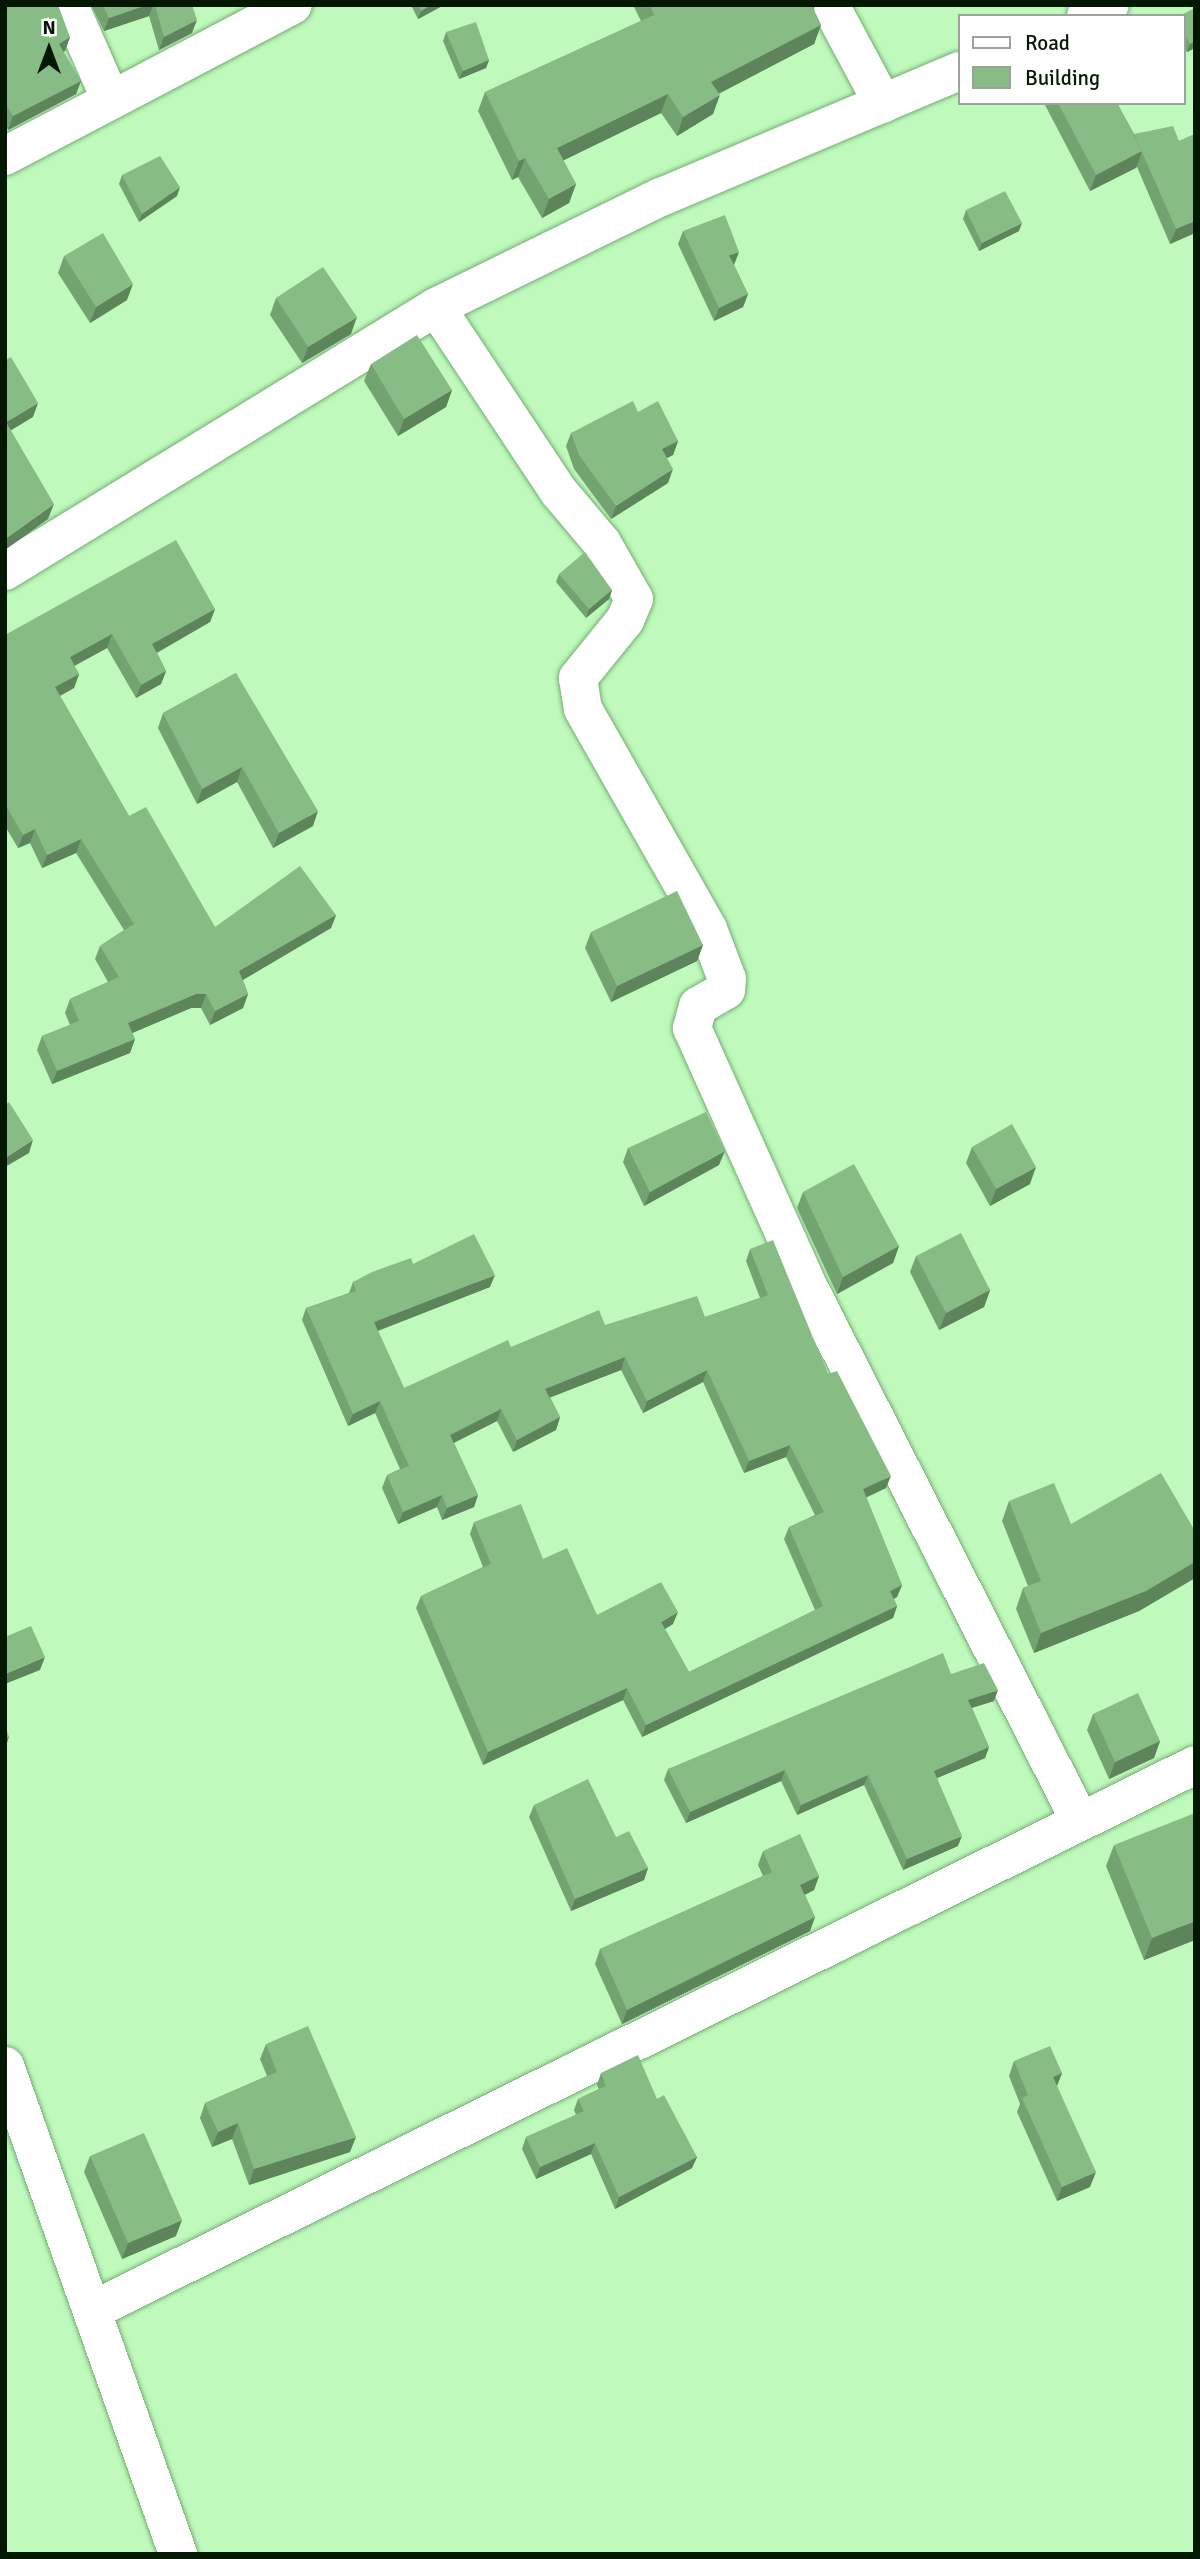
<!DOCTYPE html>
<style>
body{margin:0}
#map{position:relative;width:1200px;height:2559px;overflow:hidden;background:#bffabc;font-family:Signika,sans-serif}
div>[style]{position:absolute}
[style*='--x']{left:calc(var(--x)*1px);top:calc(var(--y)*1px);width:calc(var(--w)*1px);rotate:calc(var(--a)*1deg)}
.roads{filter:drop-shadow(0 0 2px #75ad73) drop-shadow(0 0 2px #75ad73)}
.minor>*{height:38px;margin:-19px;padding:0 19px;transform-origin:19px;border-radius:19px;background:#fff}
.wall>*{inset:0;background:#74a372}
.shaded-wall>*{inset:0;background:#5e845c}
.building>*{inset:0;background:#87bd84}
span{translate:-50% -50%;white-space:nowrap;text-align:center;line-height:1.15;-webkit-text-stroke:6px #fff;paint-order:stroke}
.frame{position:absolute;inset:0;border:7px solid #031703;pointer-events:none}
.legend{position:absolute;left:958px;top:14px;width:228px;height:91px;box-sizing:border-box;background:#fff;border:2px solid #9aa29a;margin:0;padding:9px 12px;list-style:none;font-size:21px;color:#031703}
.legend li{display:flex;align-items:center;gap:14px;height:35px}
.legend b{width:35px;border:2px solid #9aa29a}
.north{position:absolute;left:14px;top:14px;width:70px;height:70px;-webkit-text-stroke:5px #fff;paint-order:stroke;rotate:0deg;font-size:19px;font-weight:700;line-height:28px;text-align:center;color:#031703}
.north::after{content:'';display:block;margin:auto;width:24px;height:32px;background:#031703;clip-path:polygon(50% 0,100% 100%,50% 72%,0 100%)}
</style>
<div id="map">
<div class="roads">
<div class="minor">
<div style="--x:69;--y:5;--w:102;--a:66.2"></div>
<div style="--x:830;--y:5;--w:112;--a:61.8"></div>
<div style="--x:1086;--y:16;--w:26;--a:-25"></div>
<div style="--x:5;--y:156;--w:325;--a:-27.7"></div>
<div style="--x:436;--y:307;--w:222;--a:56.4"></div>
<div style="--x:559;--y:492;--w:67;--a:49.9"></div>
<div style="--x:602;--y:543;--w:64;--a:60.3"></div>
<div style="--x:634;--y:599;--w:23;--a:113"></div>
<div style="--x:625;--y:620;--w:75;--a:129"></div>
<div style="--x:578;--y:678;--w:31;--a:81"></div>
<div style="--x:583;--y:709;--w:253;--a:60.4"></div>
<div style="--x:708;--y:929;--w:53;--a:69.2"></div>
<div style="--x:727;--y:979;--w:11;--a:95"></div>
<div style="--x:726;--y:990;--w:32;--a:150"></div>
<div style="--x:698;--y:1006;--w:23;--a:105"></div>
<div style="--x:692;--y:1028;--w:287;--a:65.8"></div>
<div style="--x:810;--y:1290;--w:596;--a:63.05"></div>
<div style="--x:5;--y:571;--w:505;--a:-31.49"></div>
<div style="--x:436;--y:307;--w:250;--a:-26.1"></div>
<div style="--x:661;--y:197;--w:324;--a:-22.9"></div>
<div style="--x:5;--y:2066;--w:518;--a:70.48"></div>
<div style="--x:93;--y:2310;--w:1229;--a:-26.31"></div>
</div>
</div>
<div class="wall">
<div style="clip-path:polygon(5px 5px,70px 37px,65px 51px,63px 52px,81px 81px,76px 94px,8px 130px,5px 124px)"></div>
<div style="clip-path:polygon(91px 5px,201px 5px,193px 7px,192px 33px,159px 50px,149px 16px,104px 31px)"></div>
<div style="clip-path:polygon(411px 5px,444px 5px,418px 19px)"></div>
<div style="clip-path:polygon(633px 5px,815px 5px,814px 10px,821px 25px,814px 44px,719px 93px,713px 114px,677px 136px,661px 113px,563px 160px,576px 184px,569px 203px,542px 218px,518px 177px,512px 180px,478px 111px,485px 92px,641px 21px)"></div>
<div style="clip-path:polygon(1184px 16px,1195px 48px,1187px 52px,1184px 47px)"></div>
<div style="clip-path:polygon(446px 32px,489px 60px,486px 68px,459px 79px,443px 41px)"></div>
<div style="clip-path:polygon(1045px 103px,1117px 103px,1134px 134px,1179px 141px,1195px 134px,1195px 233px,1170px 244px,1137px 167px,1090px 191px,1045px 105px)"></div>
<div style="clip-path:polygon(122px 175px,177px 196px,139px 222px,119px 184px)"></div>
<div style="clip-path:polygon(966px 210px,1019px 231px,979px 251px,963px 219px)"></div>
<div style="clip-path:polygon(683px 231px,734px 265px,748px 294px,743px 307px,714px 321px,678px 244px)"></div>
<div style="clip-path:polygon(64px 256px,127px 300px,90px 323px,58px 273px)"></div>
<div style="clip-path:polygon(276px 298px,351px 334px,302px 363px,270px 315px)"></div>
<div style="clip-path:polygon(371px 364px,452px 390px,446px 407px,398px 436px,364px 381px)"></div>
<div style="clip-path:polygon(638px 412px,678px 441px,673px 455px,667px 458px,668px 483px,611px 519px,574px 469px,566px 446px,571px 433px)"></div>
<div style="clip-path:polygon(559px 574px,612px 590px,609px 599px,586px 618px,556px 582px)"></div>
<div style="clip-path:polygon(215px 609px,210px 622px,157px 653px,166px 671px,161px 684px,136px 698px,107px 648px,74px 666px,79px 674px,74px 688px,60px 696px,129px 816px,215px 927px,336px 915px,331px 928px,243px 980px,248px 994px,243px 1008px,210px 1025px,201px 1008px,191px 1008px,132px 1033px,135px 1039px,130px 1053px,52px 1084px,37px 1050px,42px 1036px,70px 1025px,65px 1013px,70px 999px,108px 982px,95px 959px,100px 946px,124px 930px,76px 853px,42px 868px,30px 843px,18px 848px,5px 826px,5px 635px)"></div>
<div style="clip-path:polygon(236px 673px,313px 826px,273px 848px,237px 782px,197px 804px,158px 728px,163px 713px)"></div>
<div style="clip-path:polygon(591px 932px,703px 945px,697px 961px,611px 1002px,585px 948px)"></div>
<div style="clip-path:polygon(972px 1147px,1030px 1184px,990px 1206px,966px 1163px)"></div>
<div style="clip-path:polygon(628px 1148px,719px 1165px,644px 1206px,623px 1162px)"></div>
<div style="clip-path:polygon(803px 1192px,899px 1246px,893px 1263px,837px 1294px,797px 1208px)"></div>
<div style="clip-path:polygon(750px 1249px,828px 1374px,886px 1488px,866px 1497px,902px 1585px,897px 1597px,894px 1599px,897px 1606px,893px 1618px,642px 1737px,623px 1700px,483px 1765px,416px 1608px,421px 1596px,483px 1567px,470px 1534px,474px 1522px,543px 1559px,597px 1615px,673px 1624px,665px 1629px,689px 1672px,815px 1610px,784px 1539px,789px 1527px,815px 1515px,786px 1457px,744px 1473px,703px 1382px,643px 1413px,621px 1370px,550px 1397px,560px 1417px,556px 1430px,513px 1452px,497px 1421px,454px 1443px,478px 1495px,474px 1507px,442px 1520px,437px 1507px,398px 1524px,382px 1488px,387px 1475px,400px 1469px,375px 1413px,348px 1426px,302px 1320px,306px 1308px,349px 1293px,353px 1282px,413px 1264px,490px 1287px,378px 1331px,404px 1388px,511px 1347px,605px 1325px,705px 1317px,760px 1298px,746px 1261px)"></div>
<div style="clip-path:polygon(916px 1256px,990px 1290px,984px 1307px,939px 1330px,910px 1272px)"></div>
<div style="clip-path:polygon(1009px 1501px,1071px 1524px,1195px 1531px,1195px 1578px,1139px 1611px,1034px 1653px,1016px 1609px,1023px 1588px,1028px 1586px,1002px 1521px)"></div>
<div style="clip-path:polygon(951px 1674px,994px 1701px,972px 1708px,989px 1747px,985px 1758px,937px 1778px,958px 1846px,903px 1870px,864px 1785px,797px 1815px,781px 1781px,686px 1823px,664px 1780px,668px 1769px)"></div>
<div style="clip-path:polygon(1093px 1714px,1160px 1741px,1154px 1758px,1109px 1779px,1087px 1730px)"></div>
<div style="clip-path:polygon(534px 1805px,616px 1837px,648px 1868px,644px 1880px,571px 1911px,529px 1817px)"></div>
<div style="clip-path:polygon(1114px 1845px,1195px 1940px,1144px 1960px,1106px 1866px)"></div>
<div style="clip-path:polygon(763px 1851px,819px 1876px,814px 1890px,805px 1895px,815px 1917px,810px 1931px,622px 2024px,595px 1964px,600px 1949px,763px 1876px,758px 1865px)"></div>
<div style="clip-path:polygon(266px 2044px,350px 2152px,249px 2185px,232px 2139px,212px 2147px,200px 2118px,205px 2103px,267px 2076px,260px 2059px)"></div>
<div style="clip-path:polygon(1014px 2061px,1062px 2073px,1057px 2086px,1090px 2187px,1057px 2201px,1017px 2112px,1020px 2104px,1009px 2076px)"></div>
<div style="clip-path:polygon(601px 2073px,657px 2099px,697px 2157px,692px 2168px,615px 2209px,591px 2154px,536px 2179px,522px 2149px,526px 2137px,576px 2115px,574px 2110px,578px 2099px,599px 2089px,597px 2085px)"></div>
<div style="clip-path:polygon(90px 2156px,176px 2236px,122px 2259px,84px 2172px)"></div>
</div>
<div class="shaded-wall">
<div style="clip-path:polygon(147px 5px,153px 5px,149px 16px,104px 31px,109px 18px)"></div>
<div style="clip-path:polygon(431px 5px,444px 5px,418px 19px,421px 11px)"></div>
<div style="clip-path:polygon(197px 20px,192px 33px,159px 50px,164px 37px)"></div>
<div style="clip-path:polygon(821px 25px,814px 44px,705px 101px,711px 82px)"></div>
<div style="clip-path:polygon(70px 37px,65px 51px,54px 57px,59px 44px)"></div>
<div style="clip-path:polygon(1195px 41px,1195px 48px,1187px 52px,1190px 44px)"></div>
<div style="clip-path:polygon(489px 60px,486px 68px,459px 79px,463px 71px)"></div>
<div style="clip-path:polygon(81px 81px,76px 94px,8px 130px,13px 116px)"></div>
<div style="clip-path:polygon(668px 94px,661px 113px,550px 167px,557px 148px)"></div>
<div style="clip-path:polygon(720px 95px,713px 114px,677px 136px,683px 117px)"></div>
<div style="clip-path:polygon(1142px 151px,1136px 168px,1090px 191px,1096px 175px)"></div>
<div style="clip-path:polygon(525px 158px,518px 177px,512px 180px,519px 161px)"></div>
<div style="clip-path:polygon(576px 184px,569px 203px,542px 218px,549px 199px)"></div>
<div style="clip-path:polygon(180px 187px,177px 196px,139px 222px,142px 214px)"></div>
<div style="clip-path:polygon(1195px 221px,1195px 233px,1170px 244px,1176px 229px)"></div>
<div style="clip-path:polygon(1022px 223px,1019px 231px,979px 251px,982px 243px)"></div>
<div style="clip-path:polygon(739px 252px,734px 265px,724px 269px,729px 255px)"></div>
<div style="clip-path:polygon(133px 284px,127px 300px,90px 323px,96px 307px)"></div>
<div style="clip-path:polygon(748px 294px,743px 307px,714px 321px,719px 308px)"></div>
<div style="clip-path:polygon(357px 317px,351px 334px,302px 363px,308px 347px)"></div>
<div style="clip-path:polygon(452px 390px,446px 407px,398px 436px,404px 419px)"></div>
<div style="clip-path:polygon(38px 403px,33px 417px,5px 434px,6px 422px)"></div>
<div style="clip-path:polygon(678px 441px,673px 455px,657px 463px,662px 449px)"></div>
<div style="clip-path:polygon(673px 469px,668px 483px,611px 519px,616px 506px)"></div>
<div style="clip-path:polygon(54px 504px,48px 519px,5px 550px,5px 539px)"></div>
<div style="clip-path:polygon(612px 590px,609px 599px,586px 618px,589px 609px)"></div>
<div style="clip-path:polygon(215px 609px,210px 622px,147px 658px,152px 644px)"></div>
<div style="clip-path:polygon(112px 634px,107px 648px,65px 671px,70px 657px)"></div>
<div style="clip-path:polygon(166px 671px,161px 684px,136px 698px,141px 685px)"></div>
<div style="clip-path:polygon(79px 674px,74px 688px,50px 701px,55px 687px)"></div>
<div style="clip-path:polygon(242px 767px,237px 782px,197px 804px,202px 789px)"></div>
<div style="clip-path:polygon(318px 811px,313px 826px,273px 848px,279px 833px)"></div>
<div style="clip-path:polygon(35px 829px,30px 843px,18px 848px,23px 835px)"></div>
<div style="clip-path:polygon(81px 839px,76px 853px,42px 868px,47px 855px)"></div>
<div style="clip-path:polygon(336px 915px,331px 928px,234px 985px,239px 971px)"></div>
<div style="clip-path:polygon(703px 945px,697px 961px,611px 1002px,617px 986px)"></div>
<div style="clip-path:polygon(196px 994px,206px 994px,201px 1008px,191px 1008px,123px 1037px,128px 1023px)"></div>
<div style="clip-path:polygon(248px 994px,243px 1008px,210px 1025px,215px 1011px)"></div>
<div style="clip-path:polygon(135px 1039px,130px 1053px,52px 1084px,57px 1071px)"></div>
<div style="clip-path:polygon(33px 1140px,29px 1153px,5px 1167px,5px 1158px)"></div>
<div style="clip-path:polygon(725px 1151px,719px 1165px,644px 1206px,650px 1192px)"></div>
<div style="clip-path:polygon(1036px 1167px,1030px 1184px,990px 1206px,996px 1189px)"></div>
<div style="clip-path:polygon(899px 1246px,893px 1263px,837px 1294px,843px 1277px)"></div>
<div style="clip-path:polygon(495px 1275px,490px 1287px,369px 1334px,374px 1322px)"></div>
<div style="clip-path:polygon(990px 1290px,984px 1307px,939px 1330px,946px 1313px)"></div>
<div style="clip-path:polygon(625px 1357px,621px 1370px,541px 1401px,545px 1389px)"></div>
<div style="clip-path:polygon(707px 1370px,703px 1382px,643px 1413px,647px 1401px)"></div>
<div style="clip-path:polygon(380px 1401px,375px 1413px,348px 1426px,353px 1414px)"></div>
<div style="clip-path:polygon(501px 1409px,497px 1421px,445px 1447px,450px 1435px)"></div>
<div style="clip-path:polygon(560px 1417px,556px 1430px,513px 1452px,517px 1440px)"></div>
<div style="clip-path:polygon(790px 1445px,786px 1457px,744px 1473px,749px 1461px)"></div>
<div style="clip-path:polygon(891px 1476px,886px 1488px,859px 1501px,863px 1489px)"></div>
<div style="clip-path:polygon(442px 1495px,437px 1507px,398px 1524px,403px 1512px)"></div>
<div style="clip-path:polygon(478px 1495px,474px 1507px,442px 1520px,447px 1508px)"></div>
<div style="clip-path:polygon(1195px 1562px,1195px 1578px,1139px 1611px,1034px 1653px,1041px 1633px)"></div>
<div style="clip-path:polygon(902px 1585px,897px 1597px,885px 1603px,890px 1591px)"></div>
<div style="clip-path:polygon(897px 1606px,893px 1618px,642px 1737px,646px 1725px)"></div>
<div style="clip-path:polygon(678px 1612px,673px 1624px,656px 1634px,661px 1622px)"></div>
<div style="clip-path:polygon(45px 1657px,40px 1670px,5px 1684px,5px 1674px)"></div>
<div style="clip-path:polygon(627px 1688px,623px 1700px,483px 1765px,488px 1752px)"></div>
<div style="clip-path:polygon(998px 1690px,994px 1701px,964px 1710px,968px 1700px)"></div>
<div style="clip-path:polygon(9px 1737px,5px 1748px,5px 1738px)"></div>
<div style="clip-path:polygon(1160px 1741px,1154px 1758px,1109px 1779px,1115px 1762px)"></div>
<div style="clip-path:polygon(989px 1747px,985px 1758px,930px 1781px,934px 1771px)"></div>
<div style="clip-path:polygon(785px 1770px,781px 1781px,686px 1823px,690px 1812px)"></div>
<div style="clip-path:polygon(868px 1775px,864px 1785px,797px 1815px,801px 1805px)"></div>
<div style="clip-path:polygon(962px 1836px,958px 1846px,903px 1870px,907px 1859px)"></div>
<div style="clip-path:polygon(648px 1868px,644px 1880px,571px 1911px,575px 1899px)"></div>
<div style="clip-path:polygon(819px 1876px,814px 1890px,795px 1899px,800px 1885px)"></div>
<div style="clip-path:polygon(815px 1917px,810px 1931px,622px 2024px,627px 2010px)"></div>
<div style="clip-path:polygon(1195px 1921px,1195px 1940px,1144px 1960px,1152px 1938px)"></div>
<div style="clip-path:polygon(1062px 2073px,1056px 2088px,1053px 2077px)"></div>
<div style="clip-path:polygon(238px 2123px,232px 2139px,212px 2147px,218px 2132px)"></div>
<div style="clip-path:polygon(356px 2137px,350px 2152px,249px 2185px,254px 2169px)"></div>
<div style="clip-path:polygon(595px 2143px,591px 2154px,536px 2179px,540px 2167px)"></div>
<div style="clip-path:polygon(697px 2157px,692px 2168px,615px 2209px,619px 2197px)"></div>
<div style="clip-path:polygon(1096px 2172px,1090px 2187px,1057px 2201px,1062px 2187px)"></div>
<div style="clip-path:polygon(182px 2220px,176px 2236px,122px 2259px,128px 2243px)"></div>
</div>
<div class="building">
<div style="clip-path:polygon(5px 5px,58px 5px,70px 37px,59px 44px,81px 81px,13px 116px,5px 103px)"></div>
<div style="clip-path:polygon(103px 5px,147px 5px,109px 18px)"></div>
<div style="clip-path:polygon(155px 5px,192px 5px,197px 20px,164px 37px)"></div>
<div style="clip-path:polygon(418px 5px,431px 5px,421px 11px)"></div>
<div style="clip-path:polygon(650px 5px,811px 5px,821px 25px,711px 82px,720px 95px,683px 117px,668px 94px,557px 148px,576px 184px,549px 199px,525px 158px,519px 161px,485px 92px,654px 15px)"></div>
<div style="clip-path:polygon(1195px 8px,1195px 41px,1190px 44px,1184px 33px,1184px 16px,1179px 16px)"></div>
<div style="clip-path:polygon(476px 22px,489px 60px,463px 71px,446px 32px)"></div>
<div style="clip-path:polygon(1058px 103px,1117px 103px,1142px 151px,1096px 175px)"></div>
<div style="clip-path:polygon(1173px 126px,1179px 141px,1195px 134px,1195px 221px,1176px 229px,1134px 134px)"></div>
<div style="clip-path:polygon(160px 156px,180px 187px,142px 214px,122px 175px)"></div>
<div style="clip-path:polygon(1005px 191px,1022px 223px,982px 243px,966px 210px)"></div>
<div style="clip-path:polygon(725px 215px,739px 252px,729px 255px,748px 294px,719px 308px,683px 231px)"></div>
<div style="clip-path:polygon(103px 233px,133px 284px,96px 307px,64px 256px)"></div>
<div style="clip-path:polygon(323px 267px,357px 317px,308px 347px,276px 298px)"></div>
<div style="clip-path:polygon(417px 335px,452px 390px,404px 419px,371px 364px)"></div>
<div style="clip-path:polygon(11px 357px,38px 403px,6px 422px,54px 504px,5px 539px,5px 360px)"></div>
<div style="clip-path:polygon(633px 401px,638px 412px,658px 401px,678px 441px,662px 449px,673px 469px,616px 506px,579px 455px,571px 433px)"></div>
<div style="clip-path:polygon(176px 540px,215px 609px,152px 644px,166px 671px,141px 685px,112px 634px,70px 657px,79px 674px,55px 687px,129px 816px,146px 807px,215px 927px,300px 866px,336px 915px,239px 971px,248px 994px,215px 1011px,206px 994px,196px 994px,128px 1023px,135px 1039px,57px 1071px,42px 1036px,79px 1021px,70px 999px,119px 977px,100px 946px,134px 924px,81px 839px,47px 855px,35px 829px,23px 835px,5px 804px,5px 635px)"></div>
<div style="clip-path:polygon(585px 552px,612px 590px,589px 609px,559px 574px)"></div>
<div style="clip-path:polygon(236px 673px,318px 811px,279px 833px,242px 767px,202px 789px,163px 713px)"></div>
<div style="clip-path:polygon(677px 891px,703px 945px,617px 986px,591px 932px)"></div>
<div style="clip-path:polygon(9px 1102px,33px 1140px,5px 1158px,5px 1105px)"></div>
<div style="clip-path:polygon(706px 1112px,725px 1151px,650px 1192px,628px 1148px)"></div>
<div style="clip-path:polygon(1012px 1124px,1036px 1167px,996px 1189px,972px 1147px)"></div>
<div style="clip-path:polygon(854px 1164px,899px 1246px,843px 1277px,803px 1192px)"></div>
<div style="clip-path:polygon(961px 1233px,990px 1290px,946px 1313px,916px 1256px)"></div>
<div style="clip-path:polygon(474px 1234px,495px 1275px,374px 1322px,404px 1388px,508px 1340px,511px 1347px,599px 1310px,605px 1325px,697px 1296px,705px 1317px,768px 1295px,750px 1249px,773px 1240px,828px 1374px,837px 1371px,891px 1476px,863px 1489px,902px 1585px,890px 1591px,897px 1606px,646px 1725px,627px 1688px,488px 1752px,421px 1596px,491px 1564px,474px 1522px,521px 1504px,543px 1559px,567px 1548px,597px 1615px,661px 1582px,678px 1612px,661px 1622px,689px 1672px,823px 1606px,789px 1527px,824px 1512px,790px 1445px,749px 1461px,707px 1370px,647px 1401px,625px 1357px,545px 1389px,560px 1417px,517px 1440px,501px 1409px,450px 1435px,478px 1495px,447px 1508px,442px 1495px,403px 1512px,387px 1475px,409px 1466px,380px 1401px,353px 1414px,306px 1308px,356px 1291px,353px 1282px,372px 1272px,411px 1258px,413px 1264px)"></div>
<div style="clip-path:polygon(1161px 1473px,1195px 1531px,1195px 1562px,1146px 1591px,1041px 1633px,1023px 1588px,1041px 1581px,1009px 1501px,1054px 1483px,1071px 1524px)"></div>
<div style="clip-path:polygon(31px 1626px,45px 1657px,5px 1674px,5px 1637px)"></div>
<div style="clip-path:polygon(943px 1653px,951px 1674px,984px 1663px,998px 1690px,968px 1700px,989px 1747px,934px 1771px,962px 1836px,907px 1859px,868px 1775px,801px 1805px,785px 1770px,690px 1812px,668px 1769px)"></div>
<div style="clip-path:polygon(1138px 1693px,1160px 1741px,1115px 1762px,1093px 1714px)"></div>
<div style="clip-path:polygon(5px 1725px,9px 1737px,5px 1738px)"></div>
<div style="clip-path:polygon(588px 1779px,616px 1837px,629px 1831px,648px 1868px,575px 1899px,534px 1805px)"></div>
<div style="clip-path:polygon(1195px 1813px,1195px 1921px,1152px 1938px,1114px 1845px)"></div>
<div style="clip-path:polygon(800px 1834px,819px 1876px,800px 1885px,815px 1917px,627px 2010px,600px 1949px,772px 1872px,763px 1851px)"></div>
<div style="clip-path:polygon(308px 2026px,356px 2137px,254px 2169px,238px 2123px,218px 2132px,205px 2103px,277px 2072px,266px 2044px)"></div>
<div style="clip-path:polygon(1050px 2046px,1062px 2073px,1053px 2077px,1096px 2172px,1062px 2187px,1022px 2098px,1028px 2095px,1014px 2061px)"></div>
<div style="clip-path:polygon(638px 2055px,657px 2099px,664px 2095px,697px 2157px,619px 2197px,595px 2143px,540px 2167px,526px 2137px,584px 2111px,578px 2099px,606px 2086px,601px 2073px)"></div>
<div style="clip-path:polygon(144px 2133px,182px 2220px,128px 2243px,90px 2156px)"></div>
</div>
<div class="frame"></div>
<ul class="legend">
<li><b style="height:9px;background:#fff"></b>Road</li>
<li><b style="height:19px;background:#87bd84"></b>Building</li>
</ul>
<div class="north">N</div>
</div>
